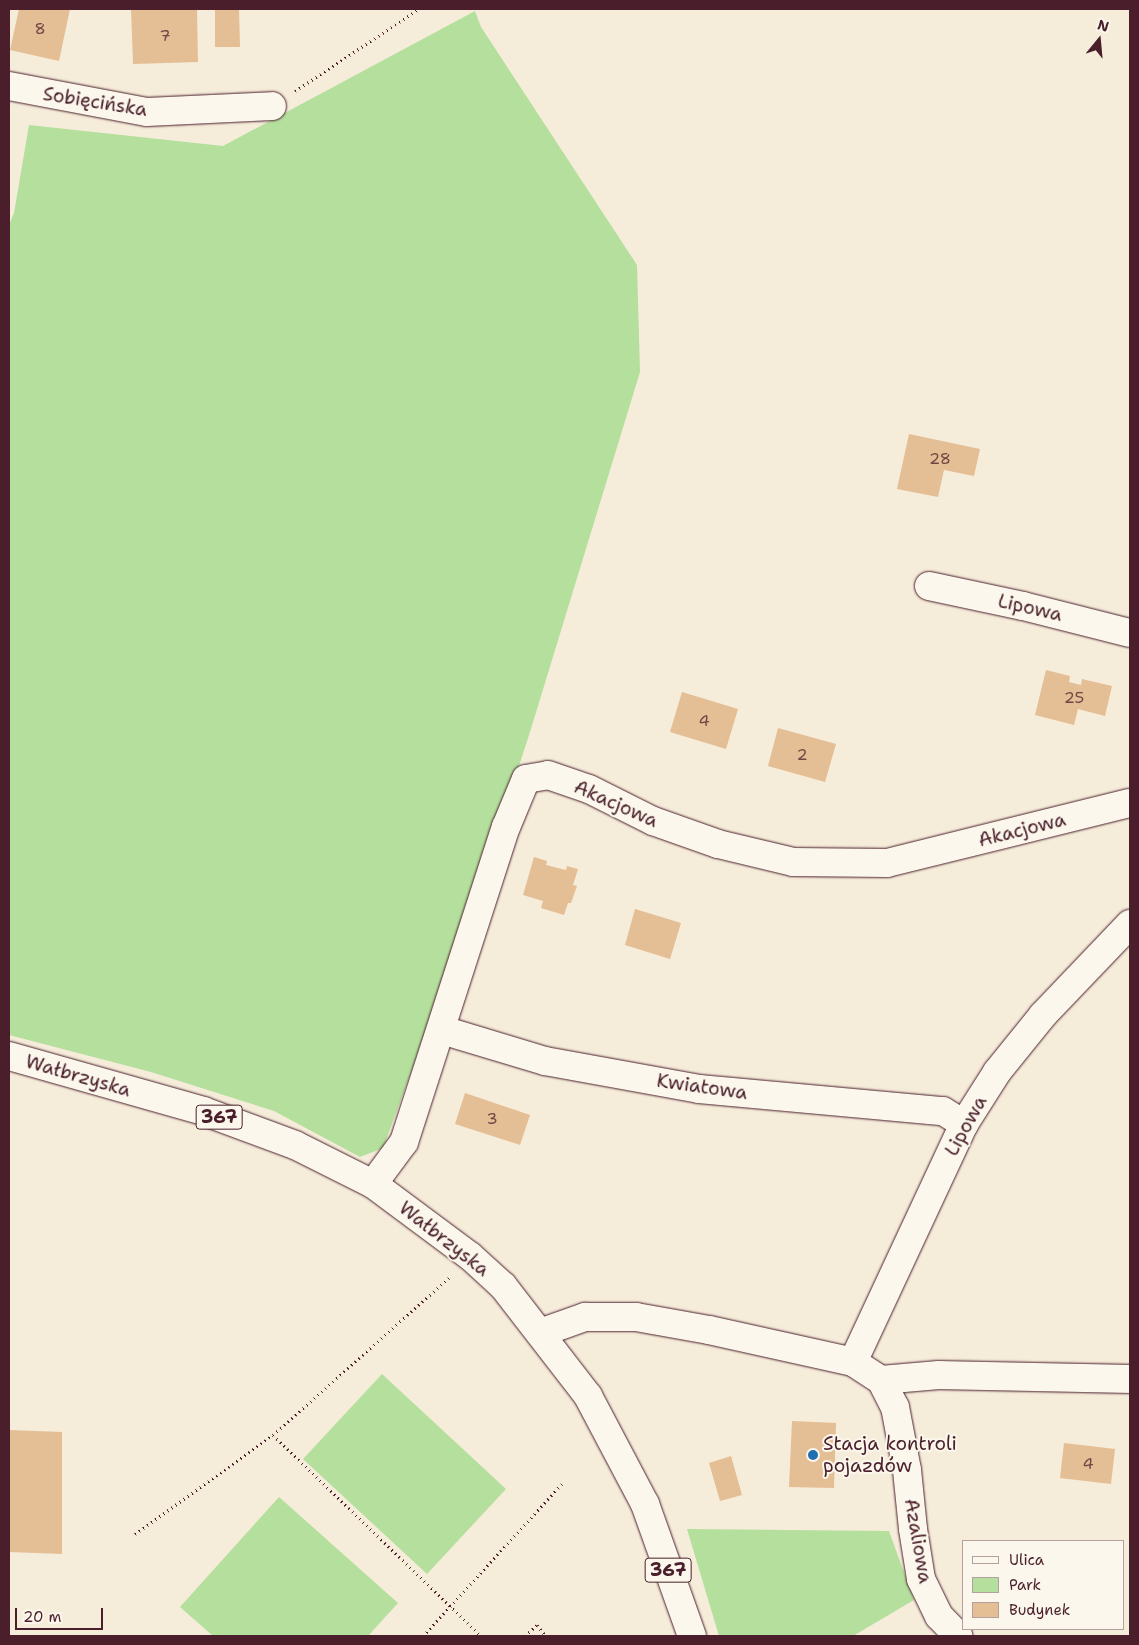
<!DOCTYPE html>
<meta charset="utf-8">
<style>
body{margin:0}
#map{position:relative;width:1139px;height:1645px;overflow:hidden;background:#f6ecda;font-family:"Shantell Sans",sans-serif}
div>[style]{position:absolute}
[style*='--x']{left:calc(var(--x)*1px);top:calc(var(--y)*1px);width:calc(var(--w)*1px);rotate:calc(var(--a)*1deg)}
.green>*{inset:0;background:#b4df9d}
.building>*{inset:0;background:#e4be94}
.path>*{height:3px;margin-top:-1.5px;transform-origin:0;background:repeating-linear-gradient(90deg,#4a1f2b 0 1px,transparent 0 5px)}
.roads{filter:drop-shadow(0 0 1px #4a1f2b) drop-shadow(0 0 1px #4a1f2b)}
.minor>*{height:28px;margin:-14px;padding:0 14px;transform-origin:14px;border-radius:14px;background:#fbf7ec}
.primary>*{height:28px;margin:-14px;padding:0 14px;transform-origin:14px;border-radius:14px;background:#fbf7ec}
.dots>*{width:14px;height:14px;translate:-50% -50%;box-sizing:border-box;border:2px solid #fbf7ec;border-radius:50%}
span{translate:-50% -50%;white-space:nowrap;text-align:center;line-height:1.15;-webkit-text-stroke:4px #fbf7ec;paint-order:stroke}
.number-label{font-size:16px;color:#704745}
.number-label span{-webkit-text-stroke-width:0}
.shield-label span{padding:1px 4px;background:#fbf7ec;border:1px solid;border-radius:4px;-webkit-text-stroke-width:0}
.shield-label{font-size:18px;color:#4a1f2b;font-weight:700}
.street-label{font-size:19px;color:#4a1f2b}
.poi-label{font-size:19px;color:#4a1f2b}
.left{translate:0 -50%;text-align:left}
.frame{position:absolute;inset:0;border:10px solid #4a1f2b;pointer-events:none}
.legend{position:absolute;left:962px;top:1540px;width:162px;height:90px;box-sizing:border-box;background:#fbf7ec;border:1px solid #b4a19f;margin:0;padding:6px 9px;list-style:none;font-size:15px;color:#4a1f2b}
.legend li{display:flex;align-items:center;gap:10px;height:25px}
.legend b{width:25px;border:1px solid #b4a19f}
.north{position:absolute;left:1074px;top:15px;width:50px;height:50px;-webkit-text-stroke:4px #fbf7ec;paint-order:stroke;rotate:17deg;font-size:14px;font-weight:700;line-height:20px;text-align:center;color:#4a1f2b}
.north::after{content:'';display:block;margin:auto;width:18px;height:22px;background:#4a1f2b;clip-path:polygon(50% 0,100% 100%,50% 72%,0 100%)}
.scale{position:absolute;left:15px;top:1608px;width:88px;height:22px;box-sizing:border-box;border:2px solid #4a1f2b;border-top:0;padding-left:6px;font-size:15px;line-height:18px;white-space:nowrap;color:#4a1f2b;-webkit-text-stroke:4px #fbf7ec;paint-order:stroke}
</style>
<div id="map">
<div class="green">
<div style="clip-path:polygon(475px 11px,481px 27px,637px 265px,640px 372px,530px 732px,481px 883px,383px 1148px,360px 1157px,274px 1111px,151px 1072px,9px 1035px,9px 225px,14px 213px,29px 125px,223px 146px)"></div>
<div style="clip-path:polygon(382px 1374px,506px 1489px,427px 1574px,303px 1459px)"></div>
<div style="clip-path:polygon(279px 1497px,398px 1603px,368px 1636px,213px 1636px,180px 1607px)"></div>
<div style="clip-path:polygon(687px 1529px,889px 1531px,914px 1600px,853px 1636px,719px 1636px)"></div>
</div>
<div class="building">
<div style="clip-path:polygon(19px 9px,70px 9px,59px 61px,10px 50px)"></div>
<div style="clip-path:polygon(131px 9px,197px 9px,198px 62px,133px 64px)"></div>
<div style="clip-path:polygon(215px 9px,239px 9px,240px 47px,215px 47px)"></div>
<div style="clip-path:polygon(909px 434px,980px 449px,974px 476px,944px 470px,938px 497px,897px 489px)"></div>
<div style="clip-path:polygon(1046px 670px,1070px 676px,1069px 682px,1081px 685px,1082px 679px,1112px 686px,1105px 716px,1078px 709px,1074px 725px,1035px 715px)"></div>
<div style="clip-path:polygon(682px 692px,738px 709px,726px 749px,670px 732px)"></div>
<div style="clip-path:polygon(778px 728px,836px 744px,825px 782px,768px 766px)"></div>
<div style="clip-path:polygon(534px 857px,547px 861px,546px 865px,566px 870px,567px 866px,578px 869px,573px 885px,577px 886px,571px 903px,568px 903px,564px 915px,541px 908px,543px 901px,523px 895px)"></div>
<div style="clip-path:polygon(635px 909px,681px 923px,670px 959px,625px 945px)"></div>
<div style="clip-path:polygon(465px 1093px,530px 1115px,520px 1145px,455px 1124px)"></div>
<div style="clip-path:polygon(792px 1421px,836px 1423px,834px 1488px,789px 1487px)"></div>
<div style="clip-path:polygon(9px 1430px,62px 1432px,62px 1554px,9px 1552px)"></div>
<div style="clip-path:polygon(1064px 1443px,1115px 1449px,1111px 1484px,1060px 1478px)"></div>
<div style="clip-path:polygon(731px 1456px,742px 1495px,720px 1501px,709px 1463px)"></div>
</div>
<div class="path">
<div style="--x:295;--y:91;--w:149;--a:-33.5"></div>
<div style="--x:273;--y:1435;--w:289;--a:44"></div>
<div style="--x:135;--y:1534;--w:170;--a:-35.7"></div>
<div style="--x:273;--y:1435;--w:237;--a:-41.8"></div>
<div style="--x:423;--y:1636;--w:206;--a:-47.6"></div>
<div style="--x:525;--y:1636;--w:16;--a:-43"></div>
<div style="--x:537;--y:1625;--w:14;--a:51"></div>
</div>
<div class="roads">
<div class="minor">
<div style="--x:9;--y:86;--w:140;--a:10.7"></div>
<div style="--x:147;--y:112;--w:125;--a:-2.7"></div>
<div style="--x:929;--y:586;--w:96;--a:12"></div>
<div style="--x:1023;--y:606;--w:110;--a:14.2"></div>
<div style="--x:442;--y:1030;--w:108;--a:16.8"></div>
<div style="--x:545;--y:1061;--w:157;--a:10.3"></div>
<div style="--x:699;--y:1089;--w:245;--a:5.2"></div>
<div style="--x:943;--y:1111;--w:25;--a:32"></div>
<div style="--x:373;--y:1184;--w:52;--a:-53.6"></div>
<div style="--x:404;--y:1142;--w:331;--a:-72.1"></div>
<div style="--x:506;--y:827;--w:52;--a:-67.4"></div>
<div style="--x:526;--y:779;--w:22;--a:-10"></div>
<div style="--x:548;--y:775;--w:43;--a:18.9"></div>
<div style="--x:589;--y:789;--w:72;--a:26.6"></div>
<div style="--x:653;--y:821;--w:69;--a:19.5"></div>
<div style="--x:718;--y:844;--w:77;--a:13.5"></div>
<div style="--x:793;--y:862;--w:94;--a:0.6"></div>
<div style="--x:887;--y:863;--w:250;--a:-13.9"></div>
<div style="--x:540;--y:1333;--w:48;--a:-19.6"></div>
<div style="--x:585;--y:1317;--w:51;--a:0"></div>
<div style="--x:636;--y:1317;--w:74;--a:10.1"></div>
<div style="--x:709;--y:1330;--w:148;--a:12.5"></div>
<div style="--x:853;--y:1362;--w:33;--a:33"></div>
<div style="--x:881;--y:1380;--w:58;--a:-4.9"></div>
<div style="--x:939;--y:1375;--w:191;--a:1.2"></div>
<div style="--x:853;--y:1362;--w:263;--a:-65"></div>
<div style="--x:964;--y:1124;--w:62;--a:-57.6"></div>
<div style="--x:997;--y:1072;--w:73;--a:-51.1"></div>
<div style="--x:1043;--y:1015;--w:126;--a:-46.3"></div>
<div style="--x:881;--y:1380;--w:30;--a:63"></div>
<div style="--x:895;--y:1407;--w:64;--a:79.2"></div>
<div style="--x:907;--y:1470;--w:59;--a:84.2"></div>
<div style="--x:913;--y:1529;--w:51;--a:80.9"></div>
<div style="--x:921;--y:1579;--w:41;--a:64.1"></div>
<div style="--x:939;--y:1616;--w:28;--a:46"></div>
</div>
<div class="primary">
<div style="--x:9;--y:1056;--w:202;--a:15.8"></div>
<div style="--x:203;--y:1111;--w:98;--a:20.3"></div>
<div style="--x:295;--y:1145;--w:87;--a:26.6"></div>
<div style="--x:373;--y:1184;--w:121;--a:36.6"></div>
<div style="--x:470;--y:1256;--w:45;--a:42.3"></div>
<div style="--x:503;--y:1286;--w:139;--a:52.3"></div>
<div style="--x:588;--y:1396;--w:122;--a:62.2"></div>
<div style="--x:645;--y:1504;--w:140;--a:70.4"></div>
</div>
</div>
<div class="dots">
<div style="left:813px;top:1455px;background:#1f6fb2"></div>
</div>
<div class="number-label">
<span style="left:40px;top:29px">8</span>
<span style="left:165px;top:36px">7</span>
<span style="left:940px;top:459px">28</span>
<span style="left:1074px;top:698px">25</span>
<span style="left:704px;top:721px">4</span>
<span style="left:802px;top:755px">2</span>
<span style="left:492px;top:1119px">3</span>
<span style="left:1088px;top:1464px">4</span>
</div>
<div class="shield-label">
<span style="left:219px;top:1117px">367</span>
<span style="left:668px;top:1570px">367</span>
</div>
<div class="street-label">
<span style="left:95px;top:102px;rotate:9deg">Sobięcińska</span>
<span style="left:1030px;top:608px;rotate:13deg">Lipowa</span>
<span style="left:616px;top:804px;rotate:24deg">Akacjowa</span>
<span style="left:1022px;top:830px;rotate:-14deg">Akacjowa</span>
<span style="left:78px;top:1076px;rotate:16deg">Wałbrzyska</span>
<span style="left:702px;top:1087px;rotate:8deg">Kwiatowa</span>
<span style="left:966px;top:1126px;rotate:-61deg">Lipowa</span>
<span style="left:444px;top:1239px;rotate:38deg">Wałbrzyska</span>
<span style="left:918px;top:1541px;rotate:80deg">Azaliowa</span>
</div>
<div class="poi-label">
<span class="left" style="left:823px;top:1455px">Stacja kontroli<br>pojazdów</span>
</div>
<div class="frame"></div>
<ul class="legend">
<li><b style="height:6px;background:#fbf7ec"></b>Ulica</li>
<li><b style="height:14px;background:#b4df9d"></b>Park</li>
<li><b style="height:14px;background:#e4be94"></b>Budynek</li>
</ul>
<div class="north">N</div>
<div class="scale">20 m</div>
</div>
